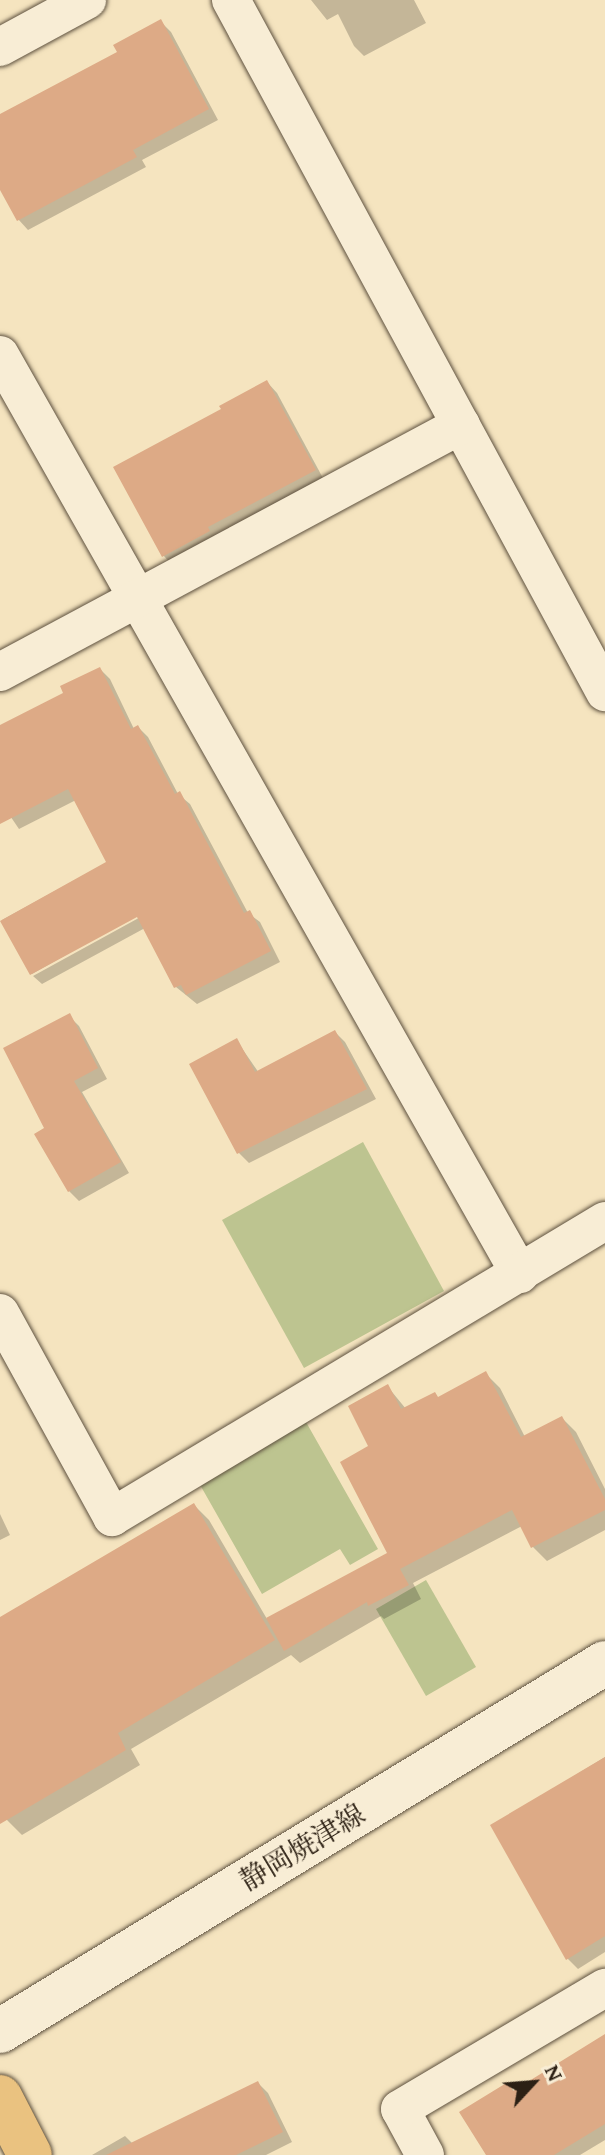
<!DOCTYPE html>
<meta charset="utf-8">
<style>
body{margin:0}
#map{position:relative;width:605px;height:2155px;overflow:hidden;background:#f5e4bf;font-family:"Gentium Book Plus","Noto Serif JP",serif}
div>[style]{position:absolute}
[style*='--x']{left:calc(var(--x)*1px);top:calc(var(--y)*1px);width:calc(var(--w)*1px);rotate:calc(var(--a)*1deg)}
.green>*{inset:0;background:#bdc490}
.shadow>*{inset:0;background:#0003}
.building>*{inset:0;background:#ddaa86}
.roads{filter:drop-shadow(0 0 2px #5e513f) drop-shadow(0 0 2px #5e513f)}
.street>*{height:38px;margin:-19px;padding:0 19px;transform-origin:19px;border-radius:19px;background:#f8edd5}
.secondary>*{height:44px;margin:-22px;padding:0 22px;transform-origin:22px;border-radius:22px;background:#f8edd5}
.primary>*{height:44px;margin:-22px;padding:0 22px;transform-origin:22px;border-radius:22px;background:#eac280}
span{translate:-50% -50%;white-space:nowrap;text-align:center;line-height:1.15;-webkit-text-stroke:6px #f8edd5;paint-order:stroke}
.street-label{font-size:28px;color:#2c2014}
.north{position:absolute;left:493px;top:2043px;width:80px;height:80px;-webkit-text-stroke:6px #f8edd5;paint-order:stroke;rotate:64deg;font-size:22px;font-weight:700;line-height:32px;text-align:center;color:#2c2014}
.north::after{content:'';display:block;margin:auto;width:28px;height:36px;background:#2c2014;clip-path:polygon(50% 0,100% 100%,50% 72%,0 100%)}
</style>
<div id="map">
<div class="green">
<div style="clip-path:polygon(363px 1142px,444px 1291px,304px 1368px,222px 1220px)"></div>
<div style="clip-path:polygon(306px 1422px,378px 1549px,350px 1565px,340px 1549px,262px 1594px,199px 1483px)"></div>
<div style="clip-path:polygon(426px 1580px,476px 1667px,426px 1696px,376px 1609px)"></div>
</div>
<div class="shadow">
<div style="clip-path:polygon(311px 0,414px 0,426px 23px,364px 56px,354px 46px,338px 14px,327px 20px)"></div>
<div style="clip-path:polygon(161px 22px,171px 32px,218px 120px,142px 160px,146px 167px,28px 230px,18px 219px,0 186px,0 117px,119px 53px)"></div>
<div style="clip-path:polygon(267px 382px,277px 393px,324px 480px,173px 566px,163px 555px)"></div>
<div style="clip-path:polygon(100px 669px,110px 679px,134px 729px,138px 727px,148px 737px,178px 794px,190px 804px,248px 913px,260px 922px,280px 962px,197px 1004px,176px 987px,145px 928px,42px 984px,33px 976px,146px 914px,145px 910px,32px 974px,2px 920px,108px 862px,76px 800px,19px 829px,0 801px,0 727px,66px 694px)"></div>
<div style="clip-path:polygon(69px 1016px,79px 1026px,107px 1079px,82px 1092px,129px 1173px,79px 1201px,69px 1191px)"></div>
<div style="clip-path:polygon(335px 1032px,345px 1042px,376px 1099px,249px 1163px,239px 1153px,237px 1041px,259px 1073px)"></div>
<div style="clip-path:polygon(486px 1374px,500px 1388px,525px 1437px,562px 1418px,576px 1432px,605px 1489px,605px 1530px,547px 1561px,533px 1547px,522px 1526px,413px 1583px,421px 1599px,384px 1619px,381px 1616px,300px 1663px,291px 1655px,131px 1749px,140px 1765px,22px 1835px,7px 1820px,0 1808px,0 1619px,194px 1505px,209px 1520px,267px 1619px,390px 1554px,371px 1447px,388px 1387px,406px 1409px,439px 1398px)"></div>
<div style="clip-path:polygon(0 1514px,10px 1535px,0 1540px)"></div>
<div style="clip-path:polygon(605px 1757px,605px 1952px,578px 1969px,568px 1959px,493px 1826px)"></div>
<div style="clip-path:polygon(605px 2036px,605px 2140px,580px 2155px,488px 2155px,508px 2085px,515px 2092px)"></div>
<div style="clip-path:polygon(258px 2083px,268px 2093px,292px 2142px,266px 2155px,92px 2155px,125px 2136px,133px 2144px)"></div>
</div>
<div class="building">
<div style="clip-path:polygon(161px 19px,209px 109px,133px 150px,137px 157px,17px 221px,0 190px,0 114px,117px 52px,113px 45px)"></div>
<div style="clip-path:polygon(267px 380px,316px 470px,208px 527px,210px 531px,162px 557px,113px 467px,221px 409px,219px 406px)"></div>
<div style="clip-path:polygon(100px 667px,131px 729px,138px 725px,175px 794px,180px 791px,244px 913px,250px 910px,271px 951px,186px 995px,181px 985px,174px 988px,137px 917px,30px 975px,0 921px,106px 862px,68px 789px,0 824px,0 725px,63px 693px,60px 686px)"></div>
<div style="clip-path:polygon(70px 1013px,98px 1068px,74px 1081px,121px 1162px,68px 1192px,34px 1134px,44px 1128px,3px 1048px)"></div>
<div style="clip-path:polygon(335px 1030px,367px 1089px,237px 1154px,189px 1064px,237px 1038px,255px 1072px)"></div>
<div style="clip-path:polygon(486px 1371px,521px 1437px,562px 1416px,605px 1499px,605px 1510px,531px 1548px,512px 1510px,400px 1569px,409px 1585px,368px 1606px,367px 1602px,284px 1651px,266px 1618px,387px 1553px,340px 1462px,368px 1446px,348px 1406px,388px 1384px,401px 1409px,435px 1392px,438px 1397px)"></div>
<div style="clip-path:polygon(194px 1503px,275px 1640px,118px 1733px,126px 1750px,0 1824px,0 1617px)"></div>
<div style="clip-path:polygon(605px 1757px,605px 1936px,566px 1960px,490px 1825px)"></div>
<div style="clip-path:polygon(605px 2034px,605px 2124px,554px 2155px,486px 2155px,459px 2112px,508px 2082px,513px 2091px)"></div>
<div style="clip-path:polygon(258px 2081px,283px 2132px,236px 2155px,106px 2155px)"></div>
</div>
<div class="roads">
<div class="street">
<div style="--x:231;--y:0;--w:787;--a:61.61"></div>
<div style="--x:0;--y:47;--w:99;--a:-28.4"></div>
<div style="--x:0;--y:355;--w:1056;--a:60.5"></div>
<div style="--x:0;--y:672;--w:523;--a:-28.18"></div>
<div style="--x:0;--y:1313;--w:233;--a:61.2"></div>
<div style="--x:112;--y:1517;--w:575;--a:-30.98"></div>
<div style="--x:425;--y:2155;--w:52;--a:-118.5"></div>
<div style="--x:400;--y:2109;--w:238;--a:-30.6"></div>
</div>
<div class="secondary">
<div style="--x:0;--y:2031;--w:708;--a:-31.31"></div>
</div>
<div class="primary">
<div style="--x:0;--y:2097;--w:65;--a:62.7"></div>
</div>
</div>
<div class="street-label">
<span style="left:302px;top:1847px;rotate:-31deg">静岡焼津線</span>
</div>
<div class="north">N</div>
</div>
